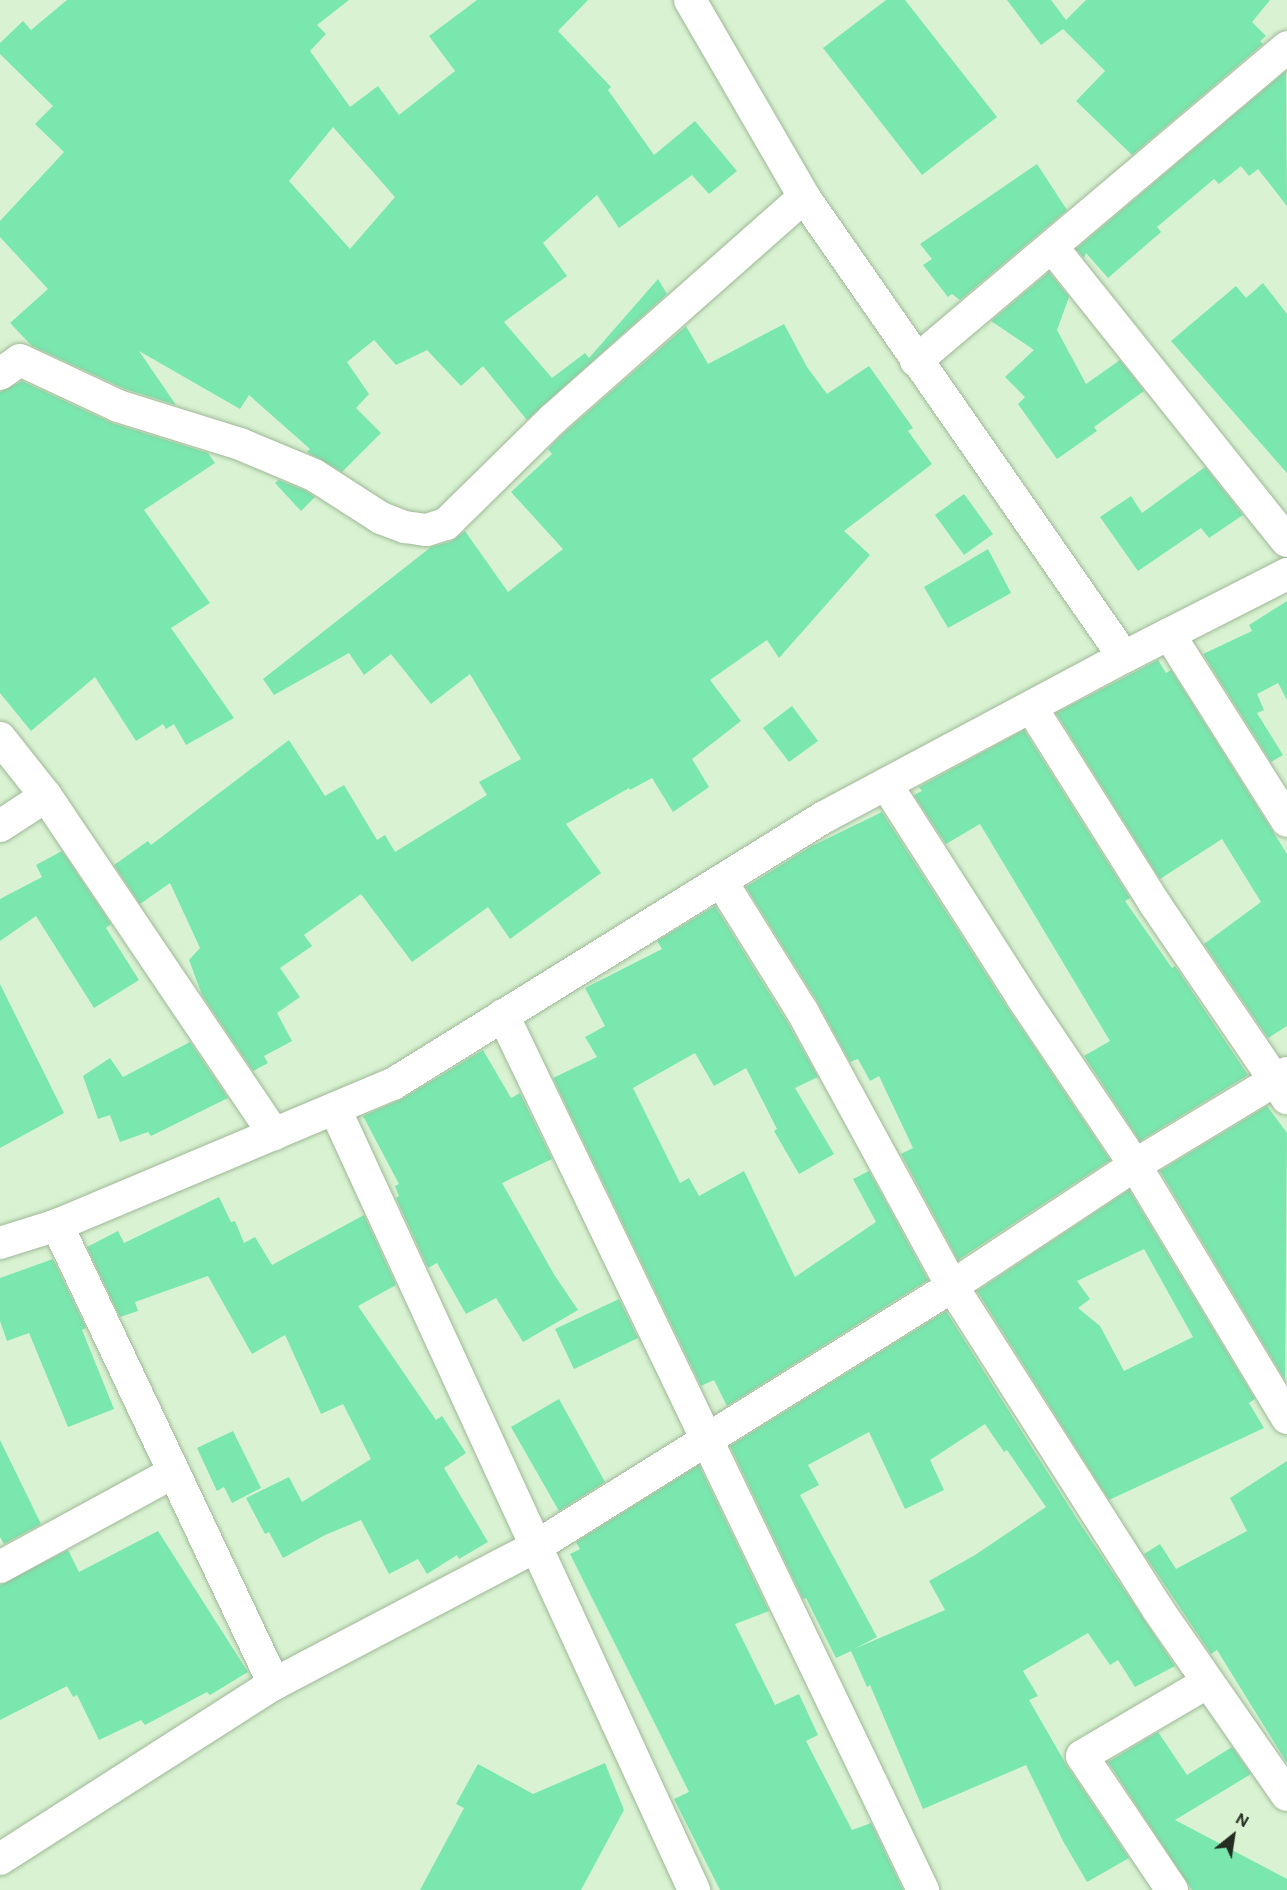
<!DOCTYPE html>
<style>
body{margin:0}
#map{position:relative;width:1287px;height:1890px;overflow:hidden;background:#d9f3d2;font-family:"DM Sans",sans-serif}
div>[style]{position:absolute}
[style*='--x']{left:calc(var(--x)*1px);top:calc(var(--y)*1px);width:calc(var(--w)*1px);rotate:calc(var(--a)*1deg)}
.building>*{inset:0;background:#7ae7af}
.roads{filter:drop-shadow(0 0 2px #9fb898) drop-shadow(0 0 2px #9fb898)}
.street>*{height:32px;margin:-16px;padding:0 16px;transform-origin:16px;border-radius:16px;background:#fff}
span{translate:-50% -50%;white-space:nowrap;text-align:center;line-height:1.15;-webkit-text-stroke:4.5px #d9f3d2;paint-order:stroke}
.north{position:absolute;left:1203px;top:1806px;width:60px;height:60px;-webkit-text-stroke:4px #d9f3d2;paint-order:stroke;rotate:30deg;font-size:16px;font-weight:700;line-height:24px;text-align:center;color:#232d21}
.north::after{content:'';display:block;margin:auto;width:21px;height:27px;background:#232d21;clip-path:polygon(50% 0,100% 100%,50% 72%,0 100%)}
</style>
<div id="map">
<div class="building">
<div style="clip-path:polygon(evenodd,67px 0,349px 0,317px 25px,326px 34px,310px 51px,350px 107px,378px 86px,399px 115px,455px 71px,429px 36px,477px 0,588px 0,558px 31px,611px 87px,608px 90px,654px 155px,695px 121px,737px 171px,709px 194px,692px 175px,619px 228px,597px 195px,543px 243px,567px 276px,504px 322px,552px 378px,585px 353px,589px 358px,658px 279px,667px 294px,527px 420px,483px 366px,461px 386px,427px 350px,396px 365px,374px 340px,347px 362px,369px 394px,356px 408px,381px 433px,342px 472px,307px 452px,310px 449px,249px 395px,240px 409px,139px 351px,176px 405px,125px 389px,32px 346px,10px 323px,48px 289px,0 237px,0 221px,64px 152px,35px 124px,53px 106px,0 54px,0 43px,23px 21px,31px 30px,67px 0,333px 127px,395px 197px,350px 249px,289px 181px,333px 127px)"></div>
<div style="clip-path:polygon(886px 0,905px 0,997px 117px,922px 175px,823px 48px)"></div>
<div style="clip-path:polygon(1007px 0,1051px 0,1066px 20px,1086px 0,1270px 0,1252px 22px,1266px 36px,1260px 41px,1263px 44px,1132px 155px,1076px 101px,1105px 71px,1063px 29px,1041px 45px)"></div>
<div style="clip-path:polygon(1286px 71px,1287px 206px,1258px 169px,1249px 176px,1241px 166px,1219px 184px,1214px 179px,1157px 227px,1161px 232px,1108px 278px,1086px 253px,1084px 258px,1076px 249px)"></div>
<div style="clip-path:polygon(1037px 164px,1067px 210px,960px 300px,952px 294px,948px 297px,923px 265px,932px 259px,920px 244px)"></div>
<div style="clip-path:polygon(1049px 272px,1069px 297px,1057px 330px,1086px 384px,1120px 360px,1144px 391px,1094px 427px,1097px 431px,1057px 459px,1018px 404px,1025px 397px,1005px 377px,1034px 350px,991px 321px)"></div>
<div style="clip-path:polygon(1263px 283px,1287px 314px,1287px 473px,1171px 341px,1236px 286px,1246px 298px)"></div>
<div style="clip-path:polygon(784px 324px,807px 367px,827px 394px,869px 366px,913px 428px,908px 431px,932px 464px,844px 531px,870px 555px,779px 658px,767px 640px,710px 680px,741px 721px,692px 759px,709px 787px,673px 812px,652px 778px,630px 790px,629px 788px,566px 824px,601px 873px,510px 939px,488px 907px,412px 962px,361px 894px,304px 935px,312px 946px,280px 968px,300px 997px,277px 1013px,292px 1041px,264px 1056px,268px 1063px,253px 1071px,202px 995px,189px 960px,200px 948px,170px 883px,140px 904px,114px 865px,148px 841px,151px 845px,289px 740px,325px 796px,344px 785px,377px 840px,385px 835px,395px 852px,487px 795px,479px 782px,521px 759px,470px 674px,431px 704px,391px 654px,364px 675px,349px 653px,274px 695px,263px 679px,431px 547px,452px 541px,465px 531px,508px 592px,563px 549px,511px 492px,552px 454px,548px 449px,565px 432px,686px 326px,708px 364px)"></div>
<div style="clip-path:polygon(22px 381px,112px 423px,208px 453px,215px 463px,144px 510px,210px 603px,171px 628px,234px 718px,186px 745px,174px 724px,166px 729px,163px 724px,136px 741px,95px 677px,31px 731px,0 693px,0 392px)"></div>
<div style="clip-path:polygon(1205px 467px,1243px 515px,1209px 538px,1201px 528px,1138px 571px,1100px 517px,1131px 496px,1142px 513px)"></div>
<div style="clip-path:polygon(279px 480px,306px 491px,315px 497px,301px 511px,275px 483px)"></div>
<div style="clip-path:polygon(964px 494px,993px 534px,964px 555px,935px 515px)"></div>
<div style="clip-path:polygon(988px 549px,1011px 593px,948px 628px,924px 587px)"></div>
<div style="clip-path:polygon(1287px 601px,1287px 700px,1278px 683px,1257px 694px,1264px 710px,1257px 713px,1283px 755px,1271px 762px,1203px 654px,1252px 631px,1249px 625px)"></div>
<div style="clip-path:polygon(1158px 660px,1166px 673px,1171px 670px,1287px 854px,1287px 1026px,1268px 1038px,1204px 944px,1261px 902px,1222px 839px,1160px 879px,1056px 713px)"></div>
<div style="clip-path:polygon(792px 706px,818px 741px,789px 762px,763px 728px)"></div>
<div style="clip-path:polygon(1024px 730px,1130px 898px,1125px 901px,1172px 968px,1175px 966px,1248px 1075px,1140px 1141px,1084px 1056px,1110px 1041px,980px 824px,946px 844px,914px 795px,922px 791px,919px 787px)"></div>
<div style="clip-path:polygon(882px 812px,1007px 1007px,1110px 1160px,958px 1260px,901px 1154px,913px 1148px,879px 1076px,870px 1081px,858px 1059px,850px 1062px,817px 1001px,746px 887px,810px 847px)"></div>
<div style="clip-path:polygon(62px 851px,111px 924px,106px 928px,139px 980px,94px 1008px,36px 916px,0 941px,0 899px,42px 877px,36px 865px)"></div>
<div style="clip-path:polygon(715px 906px,786px 1020px,818px 1077px,795px 1088px,834px 1154px,799px 1174px,774px 1131px,777px 1129px,746px 1068px,714px 1086px,695px 1053px,633px 1088px,680px 1183px,689px 1178px,699px 1196px,744px 1171px,795px 1277px,876px 1222px,853px 1179px,869px 1171px,928px 1280px,727px 1406px,714px 1380px,701px 1386px,553px 1078px,597px 1057px,585px 1037px,605px 1026px,585px 988px,662px 949px,657px 941px)"></div>
<div style="clip-path:polygon(0 984px,64px 1113px,0 1148px)"></div>
<div style="clip-path:polygon(190px 1042px,228px 1098px,151px 1136px,148px 1132px,120px 1142px,110px 1115px,98px 1119px,83px 1076px,110px 1058px,123px 1077px)"></div>
<div style="clip-path:polygon(483px 1050px,511px 1098px,520px 1093px,552px 1159px,502px 1183px,555px 1276px,578px 1310px,523px 1342px,496px 1298px,466px 1314px,437px 1263px,428px 1268px,396px 1198px,399px 1196px,395px 1186px,399px 1184px,363px 1116px,402px 1099px)"></div>
<div style="clip-path:polygon(1267px 1106px,1287px 1133px,1285px 1380px,1160px 1171px)"></div>
<div style="clip-path:polygon(evenodd,1129px 1190px,1255px 1399px,1249px 1403px,1264px 1428px,1109px 1500px,977px 1291px,1129px 1190px,1144px 1249px,1193px 1337px,1124px 1371px,1100px 1326px,1078px 1308px,1090px 1299px,1077px 1281px,1144px 1249px)"></div>
<div style="clip-path:polygon(219px 1197px,231px 1222px,235px 1221px,244px 1243px,255px 1237px,272px 1265px,364px 1215px,396px 1285px,358px 1306px,436px 1420px,442px 1416px,466px 1453px,444px 1468px,488px 1542px,459px 1559px,457px 1555px,427px 1574px,418px 1559px,389px 1574px,361px 1520px,325px 1535px,283px 1558px,269px 1532px,265px 1534px,246px 1498px,289px 1477px,302px 1502px,371px 1459px,343px 1404px,321px 1414px,285px 1335px,252px 1354px,208px 1276px,135px 1302px,138px 1311px,120px 1317px,87px 1247px,118px 1231px,124px 1243px)"></div>
<div style="clip-path:polygon(53px 1259px,86px 1328px,82px 1330px,114px 1409px,68px 1427px,29px 1333px,7px 1341px,0 1321px,0 1278px)"></div>
<div style="clip-path:polygon(619px 1299px,638px 1338px,574px 1369px,555px 1329px)"></div>
<div style="clip-path:polygon(evenodd,946px 1311px,1075px 1516px,1175px 1666px,1135px 1687px,1118px 1660px,1110px 1665px,1088px 1633px,1023px 1671px,1038px 1696px,1029px 1700px,1067px 1766px,1129px 1858px,1087px 1882px,1063px 1841px,1026px 1765px,923px 1809px,870px 1685px,867px 1687px,851px 1651px,836px 1658px,806px 1598px,803px 1599px,730px 1446px,946px 1311px,985px 1424px,1004px 1452px,1007px 1450px,1046px 1507px,975px 1555px,929px 1581px,945px 1610px,854px 1649px,877px 1637px,800px 1495px,819px 1485px,808px 1465px,869px 1432px,905px 1509px,944px 1490px,930px 1460px,985px 1424px)"></div>
<div style="clip-path:polygon(559px 1399px,605px 1482px,559px 1511px,511px 1427px)"></div>
<div style="clip-path:polygon(233px 1431px,261px 1488px,232px 1503px,224px 1487px,217px 1491px,197px 1448px)"></div>
<div style="clip-path:polygon(0 1440px,41px 1524px,4px 1544px,0 1537px)"></div>
<div style="clip-path:polygon(1287px 1461px,1287px 1763px,1217px 1650px,1211px 1654px,1144px 1554px,1160px 1544px,1176px 1569px,1247px 1531px,1230px 1498px)"></div>
<div style="clip-path:polygon(699px 1465px,769px 1611px,735px 1624px,775px 1705px,799px 1694px,818px 1735px,806px 1741px,852px 1830px,871px 1823px,903px 1890px,720px 1890px,674px 1799px,689px 1792px,570px 1554px,580px 1549px,576px 1542px)"></div>
<div style="clip-path:polygon(158px 1531px,248px 1672px,210px 1695px,207px 1692px,145px 1725px,141px 1720px,99px 1740px,77px 1695px,73px 1697px,67px 1686px,0 1720px,0 1585px,68px 1550px,79px 1572px)"></div>
<div style="clip-path:polygon(1158px 1732px,1187px 1775px,1232px 1747px,1251px 1774px,1175px 1820px,1287px 1879px,1287px 1890px,1192px 1890px,1108px 1762px)"></div>
<div style="clip-path:polygon(605px 1763px,624px 1810px,581px 1890px,420px 1890px,464px 1808px,456px 1804px,478px 1764px,533px 1794px)"></div>
</div>
<div class="roads">
<div class="street">
<div style="--x:690;--y:0;--w:228;--a:59.9"></div>
<div style="--x:804;--y:197;--w:560;--a:55.18"></div>
<div style="--x:1124;--y:657;--w:183;--a:-27"></div>
<div style="--x:1052;--y:247;--w:376;--a:51.4"></div>
<div style="--x:916;--y:361;--w:486;--a:-40.2"></div>
<div style="--x:0;--y:374;--w:24;--a:-35"></div>
<div style="--x:20;--y:360;--w:108;--a:25.1"></div>
<div style="--x:118;--y:406;--w:128;--a:17.3"></div>
<div style="--x:240;--y:444;--w:80;--a:22.7"></div>
<div style="--x:314;--y:475;--w:80;--a:32.7"></div>
<div style="--x:381;--y:518;--w:26;--a:21"></div>
<div style="--x:405;--y:527;--w:22;--a:8"></div>
<div style="--x:427;--y:530;--w:20;--a:-18"></div>
<div style="--x:446;--y:524;--w:150;--a:-44.5"></div>
<div style="--x:553;--y:419;--w:335;--a:-41.5"></div>
<div style="--x:1169;--y:634;--w:221;--a:57.7"></div>
<div style="--x:1031;--y:707;--w:233;--a:57.8"></div>
<div style="--x:1155;--y:904;--w:235;--a:55.8"></div>
<div style="--x:0;--y:738;--w:74;--a:51.6"></div>
<div style="--x:46;--y:796;--w:55;--a:146.9"></div>
<div style="--x:886;--y:784;--w:253;--a:57.4"></div>
<div style="--x:1022;--y:997;--w:202;--a:56.1"></div>
<div style="--x:1135;--y:1165;--w:295;--a:59"></div>
<div style="--x:46;--y:796;--w:408;--a:56"></div>
<div style="--x:503;--y:1015;--w:971;--a:64.36"></div>
<div style="--x:1287;--y:1073;--w:178;--a:148.8"></div>
<div style="--x:1135;--y:1165;--w:219;--a:146.5"></div>
<div style="--x:952;--y:1286;--w:385;--a:57.5"></div>
<div style="--x:1159;--y:1611;--w:224;--a:55.2"></div>
<div style="--x:335;--y:1109;--w:860;--a:65.31"></div>
<div style="--x:0;--y:1243;--w:60;--a:-17.5"></div>
<div style="--x:57;--y:1225;--w:364;--a:-22.8"></div>
<div style="--x:393;--y:1084;--w:507;--a:-31.78"></div>
<div style="--x:824;--y:817;--w:340;--a:-28.1"></div>
<div style="--x:0;--y:1567;--w:198;--a:-28.6"></div>
<div style="--x:274;--y:1684;--w:295;--a:-27.7"></div>
<div style="--x:535;--y:1547;--w:492;--a:-32"></div>
<div style="--x:952;--y:1286;--w:313;--a:-118.6"></div>
<div style="--x:802;--y:1011;--w:153;--a:-121.9"></div>
<div style="--x:0;--y:1859;--w:325;--a:-32.6"></div>
<div style="--x:274;--y:1684;--w:508;--a:-115.3"></div>
<div style="--x:1172;--y:1890;--w:161;--a:-123.9"></div>
<div style="--x:1082;--y:1756;--w:146;--a:-30.4"></div>
</div>
</div>
<div class="north">N</div>
</div>
